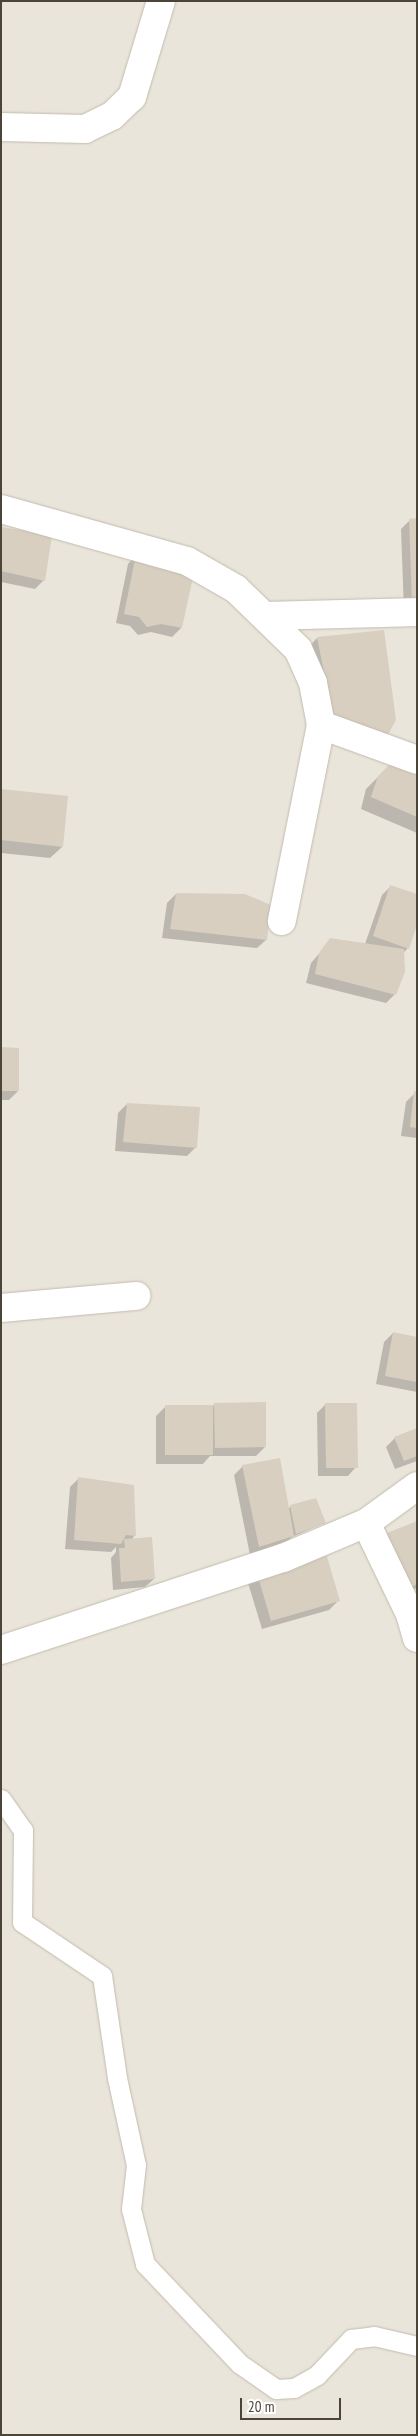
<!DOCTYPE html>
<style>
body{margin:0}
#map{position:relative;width:418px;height:2436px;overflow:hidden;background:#f6f3ec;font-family:"PT Sans Narrow",sans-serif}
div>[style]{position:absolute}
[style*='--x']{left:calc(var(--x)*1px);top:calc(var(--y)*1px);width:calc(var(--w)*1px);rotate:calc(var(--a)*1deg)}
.residential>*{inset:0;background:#eae5da}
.shadow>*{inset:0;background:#0003}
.building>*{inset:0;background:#d8cfc1}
.roads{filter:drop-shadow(0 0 1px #c2bbae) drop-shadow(0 0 1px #c2bbae)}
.service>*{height:19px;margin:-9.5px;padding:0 9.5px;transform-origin:9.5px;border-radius:9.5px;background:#fff}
.minor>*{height:28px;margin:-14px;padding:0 14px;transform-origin:14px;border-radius:14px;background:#fff}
span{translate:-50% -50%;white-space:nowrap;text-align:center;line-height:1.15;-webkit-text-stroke:4.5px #fff;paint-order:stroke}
.frame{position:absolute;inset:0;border:2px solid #4b4439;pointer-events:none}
.scale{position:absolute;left:240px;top:2398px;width:101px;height:22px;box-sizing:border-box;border:2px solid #4b4439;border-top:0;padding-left:6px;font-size:15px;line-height:18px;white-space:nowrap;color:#4b4439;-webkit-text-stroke:4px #fff;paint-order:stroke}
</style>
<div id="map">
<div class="residential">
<div style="clip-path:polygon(1px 1px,417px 1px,417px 2435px,1px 2435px)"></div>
</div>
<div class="shadow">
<div style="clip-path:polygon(410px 520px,417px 612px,404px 612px,401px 529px)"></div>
<div style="clip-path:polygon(1px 528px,44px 580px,35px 589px,1px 582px)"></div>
<div style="clip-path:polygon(136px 555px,181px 628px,172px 637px,151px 632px,138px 635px,130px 626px,116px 623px,128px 564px)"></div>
<div style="clip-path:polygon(317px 638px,370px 757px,306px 650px)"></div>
<div style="clip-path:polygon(391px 764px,417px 775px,417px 833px,361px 809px,366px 789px)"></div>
<div style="clip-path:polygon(1px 790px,62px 847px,50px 858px,1px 853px)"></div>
<div style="clip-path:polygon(391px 886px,408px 948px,403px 953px,395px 994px,386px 1003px,306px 983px,311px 963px,331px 940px,365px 944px,382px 895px)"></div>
<div style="clip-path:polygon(176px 894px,266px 940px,257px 948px,162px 938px,167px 903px)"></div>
<div style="clip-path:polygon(1px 1049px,18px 1091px,9px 1100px,1px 1100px)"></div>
<div style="clip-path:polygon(415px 1093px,417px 1093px,417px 1138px,401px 1136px,406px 1102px)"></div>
<div style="clip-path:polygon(127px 1104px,196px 1147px,187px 1156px,115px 1151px,118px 1113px)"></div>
<div style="clip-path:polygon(393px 1333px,417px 1338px,417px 1392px,376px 1384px,384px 1342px)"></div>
<div style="clip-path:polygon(215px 1404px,265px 1447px,256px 1456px,210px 1456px,203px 1464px,156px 1464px,156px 1416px,165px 1407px,212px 1407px)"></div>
<div style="clip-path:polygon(326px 1404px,356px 1467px,348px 1476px,318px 1476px,317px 1413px)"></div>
<div style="clip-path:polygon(417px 1430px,417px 1461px,395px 1469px,386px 1447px,395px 1438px)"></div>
<div style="clip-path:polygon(243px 1466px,288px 1509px,291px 1506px,324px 1523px,292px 1537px,284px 1545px,250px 1555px,234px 1475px)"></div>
<div style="clip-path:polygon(79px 1478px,135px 1535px,131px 1540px,154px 1579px,145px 1587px,113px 1590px,111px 1558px,116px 1552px,116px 1547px,111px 1552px,65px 1549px,70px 1487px)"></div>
<div style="clip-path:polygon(417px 1522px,417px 1588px,402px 1595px,379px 1542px,388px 1534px)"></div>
<div style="clip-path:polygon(325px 1554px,338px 1601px,329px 1610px,262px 1629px,248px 1583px)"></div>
</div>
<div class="building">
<div style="clip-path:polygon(417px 518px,417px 603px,412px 604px,409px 519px)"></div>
<div style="clip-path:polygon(1px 527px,52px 535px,45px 581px,1px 571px)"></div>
<div style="clip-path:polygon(136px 554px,195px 568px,182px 628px,161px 624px,147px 627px,139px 617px,124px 614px)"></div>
<div style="clip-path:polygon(384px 630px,396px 720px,382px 746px,334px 723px,317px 637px)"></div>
<div style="clip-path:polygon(391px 763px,417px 773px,417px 817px,371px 797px,378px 776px)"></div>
<div style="clip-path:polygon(1px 789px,68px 796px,63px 847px,1px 840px)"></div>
<div style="clip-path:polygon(390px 885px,417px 894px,417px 925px,409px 949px,373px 936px)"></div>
<div style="clip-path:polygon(176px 893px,245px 894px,271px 905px,267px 940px,170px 929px)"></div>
<div style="clip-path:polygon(330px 938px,404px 949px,405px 972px,396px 995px,315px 974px,319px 953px)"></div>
<div style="clip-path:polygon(1px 1047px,19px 1048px,19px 1091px,1px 1091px)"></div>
<div style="clip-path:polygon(414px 1091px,417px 1092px,417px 1128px,410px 1127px)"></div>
<div style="clip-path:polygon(127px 1103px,200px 1107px,197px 1148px,123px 1142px)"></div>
<div style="clip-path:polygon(393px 1332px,417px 1337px,417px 1382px,385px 1376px)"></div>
<div style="clip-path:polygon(266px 1402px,266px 1447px,215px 1448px,214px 1403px)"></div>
<div style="clip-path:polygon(325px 1403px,357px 1403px,358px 1468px,326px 1468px)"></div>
<div style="clip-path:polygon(165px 1405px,213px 1405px,213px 1455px,165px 1455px)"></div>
<div style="clip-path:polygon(417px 1428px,417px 1456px,404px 1461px,394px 1437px)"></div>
<div style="clip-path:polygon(280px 1458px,294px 1536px,259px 1547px,242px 1465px)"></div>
<div style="clip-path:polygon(78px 1477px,134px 1485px,136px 1536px,126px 1535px,121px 1544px,74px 1540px)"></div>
<div style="clip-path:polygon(316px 1498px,326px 1523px,296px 1534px,290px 1505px)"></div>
<div style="clip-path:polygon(417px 1521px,417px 1584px,411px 1587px,387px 1533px)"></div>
<div style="clip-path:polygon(152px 1537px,155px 1579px,121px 1582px,119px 1548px,125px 1548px,124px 1539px)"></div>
<div style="clip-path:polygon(326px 1553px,340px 1601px,271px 1621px,257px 1573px)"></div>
</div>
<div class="roads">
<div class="service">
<div style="--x:1;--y:1799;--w:38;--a:55"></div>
<div style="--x:23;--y:1830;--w:92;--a:90.6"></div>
<div style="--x:22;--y:1922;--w:97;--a:34"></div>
<div style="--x:102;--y:1976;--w:103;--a:81.6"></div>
<div style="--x:117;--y:2078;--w:89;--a:77.7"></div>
<div style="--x:136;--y:2165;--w:44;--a:96.5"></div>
<div style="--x:131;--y:2209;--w:57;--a:75.7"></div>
<div style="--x:145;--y:2264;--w:138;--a:46.5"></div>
<div style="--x:240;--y:2364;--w:44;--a:34.8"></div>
<div style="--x:276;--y:2389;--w:18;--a:-3"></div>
<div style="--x:294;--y:2388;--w:26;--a:-29"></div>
<div style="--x:317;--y:2375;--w:50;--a:-46.6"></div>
<div style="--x:351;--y:2339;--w:23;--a:-7"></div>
<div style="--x:374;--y:2336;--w:44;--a:13.1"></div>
</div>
<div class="minor">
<div style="--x:1;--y:127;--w:84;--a:1.4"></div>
<div style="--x:85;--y:129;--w:30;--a:-26"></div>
<div style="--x:112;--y:116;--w:28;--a:-44"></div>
<div style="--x:132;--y:97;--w:100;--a:-73.2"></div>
<div style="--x:1;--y:509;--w:193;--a:15.6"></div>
<div style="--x:187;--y:561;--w:56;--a:29.7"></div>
<div style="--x:236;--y:589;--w:86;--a:44.1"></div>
<div style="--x:298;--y:649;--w:37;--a:66"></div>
<div style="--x:313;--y:683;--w:43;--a:79.2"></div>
<div style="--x:321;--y:725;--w:200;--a:101.3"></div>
<div style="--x:268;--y:616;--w:149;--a:-1.5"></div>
<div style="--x:321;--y:725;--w:102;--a:20"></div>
<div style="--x:1;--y:1308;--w:136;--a:-5.1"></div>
<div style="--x:366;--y:1523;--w:101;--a:64.2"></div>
<div style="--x:410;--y:1614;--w:25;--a:74"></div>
<div style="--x:1;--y:1650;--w:297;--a:-18.1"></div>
<div style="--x:283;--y:1558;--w:90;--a:-22.9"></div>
<div style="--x:366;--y:1523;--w:63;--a:-36"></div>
</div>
</div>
<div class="frame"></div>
<div class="scale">20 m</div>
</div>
